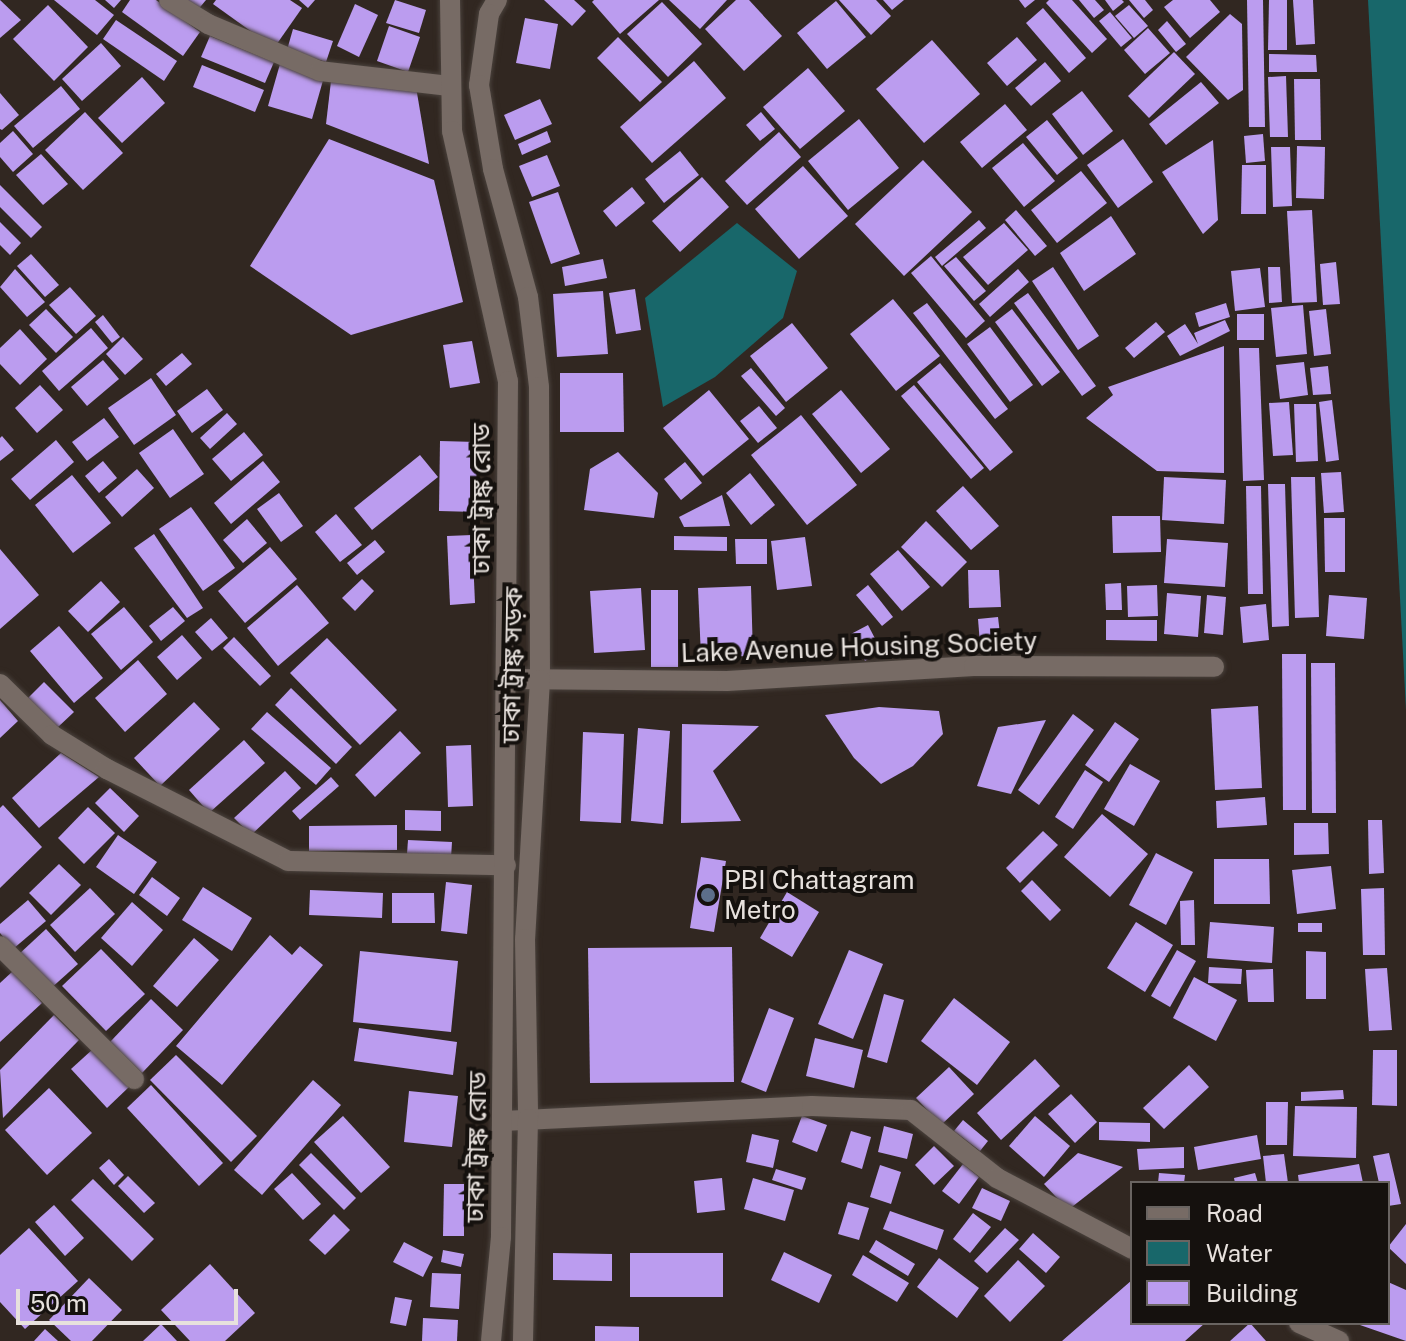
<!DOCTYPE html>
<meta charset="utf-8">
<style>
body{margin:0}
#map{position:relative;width:1406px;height:1341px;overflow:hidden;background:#312721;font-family:"Public Sans","Noto Sans Bengali",sans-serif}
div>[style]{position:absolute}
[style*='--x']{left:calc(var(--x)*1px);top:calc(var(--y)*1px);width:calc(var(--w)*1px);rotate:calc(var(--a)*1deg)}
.water>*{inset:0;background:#18676a}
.building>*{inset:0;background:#bb9cef}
.roads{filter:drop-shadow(0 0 2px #4a423d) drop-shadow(0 0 2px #4a423d)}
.minor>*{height:20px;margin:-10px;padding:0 10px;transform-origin:10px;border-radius:10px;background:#776b65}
.secondary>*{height:20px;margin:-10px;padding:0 10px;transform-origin:10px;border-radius:10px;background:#776b65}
.dots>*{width:22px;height:22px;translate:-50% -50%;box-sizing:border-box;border:4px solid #15110e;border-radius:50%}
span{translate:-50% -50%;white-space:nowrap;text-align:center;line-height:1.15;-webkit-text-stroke:8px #15110e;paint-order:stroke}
.street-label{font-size:26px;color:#e7e1dd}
.poi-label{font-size:26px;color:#e7e1dd}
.left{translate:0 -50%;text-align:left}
.legend{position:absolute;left:1130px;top:1181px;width:260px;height:144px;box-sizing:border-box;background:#15110e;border:2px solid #696461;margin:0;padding:10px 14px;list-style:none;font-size:24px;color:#e7e1dd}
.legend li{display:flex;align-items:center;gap:16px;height:40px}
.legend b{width:40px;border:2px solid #696461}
.scale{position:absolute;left:16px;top:1289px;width:222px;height:36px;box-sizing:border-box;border:4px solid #e7e1dd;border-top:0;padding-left:10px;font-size:24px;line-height:28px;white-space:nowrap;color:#e7e1dd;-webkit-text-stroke:6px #15110e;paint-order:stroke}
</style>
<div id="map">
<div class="water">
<div style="clip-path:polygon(1368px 0,1406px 0,1406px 710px)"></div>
<div style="clip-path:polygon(737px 223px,797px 271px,783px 318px,715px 377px,663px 407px,645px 298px)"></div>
</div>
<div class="building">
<div style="clip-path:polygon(0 0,21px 20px,0 38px)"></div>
<div style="clip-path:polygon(54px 0,95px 0,114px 15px,97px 35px)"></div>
<div style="clip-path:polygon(105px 0,121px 0,114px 8px)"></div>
<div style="clip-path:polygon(130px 0,156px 0,200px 32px,183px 56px,122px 12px)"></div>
<div style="clip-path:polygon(181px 0,206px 0,196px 12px)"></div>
<div style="clip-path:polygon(216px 0,290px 0,302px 8px,274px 48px,213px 4px)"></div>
<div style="clip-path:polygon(299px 0,315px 0,308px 8px)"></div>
<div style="clip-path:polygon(395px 0,426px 10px,419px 33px,386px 23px)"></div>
<div style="clip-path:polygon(544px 0,574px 0,586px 11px,572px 26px)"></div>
<div style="clip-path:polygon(659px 0,620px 34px,592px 2px,594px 0)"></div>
<div style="clip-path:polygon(669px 0,727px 0,700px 29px)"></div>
<div style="clip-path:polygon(736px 0,749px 0,782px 36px,744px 71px,705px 29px)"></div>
<div style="clip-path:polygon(839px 0,876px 0,891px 16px,871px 35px)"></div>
<div style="clip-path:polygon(883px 0,904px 0,892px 10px)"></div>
<div style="clip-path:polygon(1019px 0,1035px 0,1025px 8px)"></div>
<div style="clip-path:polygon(1049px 0,1072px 0,1107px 39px,1092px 53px,1046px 3px)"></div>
<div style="clip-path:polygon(1079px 0,1095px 0,1104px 10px,1094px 18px)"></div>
<div style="clip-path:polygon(1105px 0,1122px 0,1124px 2px,1113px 11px)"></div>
<div style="clip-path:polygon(1129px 0,1145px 0,1153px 10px,1144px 18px)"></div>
<div style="clip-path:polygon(1173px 0,1210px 0,1220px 12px,1190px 38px,1164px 7px)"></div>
<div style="clip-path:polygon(1247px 0,1263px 0,1265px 127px,1249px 127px)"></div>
<div style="clip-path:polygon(1269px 0,1287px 0,1287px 50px,1268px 50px)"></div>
<div style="clip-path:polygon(1293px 0,1313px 0,1315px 44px,1296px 45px)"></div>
<div style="clip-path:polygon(836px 1px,866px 37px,827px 69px,797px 33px)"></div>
<div style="clip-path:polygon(662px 2px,702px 44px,668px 77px,627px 34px)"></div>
<div style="clip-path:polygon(355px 4px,378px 15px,359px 57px,337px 46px)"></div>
<div style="clip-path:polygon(48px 5px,88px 47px,54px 81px,13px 39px)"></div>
<div style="clip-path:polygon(1129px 5px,1148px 26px,1134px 38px,1115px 16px)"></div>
<div style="clip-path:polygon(1043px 8px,1086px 58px,1069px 73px,1026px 23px)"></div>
<div style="clip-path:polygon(1110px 12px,1132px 38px,1121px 47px,1099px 21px)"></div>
<div style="clip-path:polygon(1230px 14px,1242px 24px,1243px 90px,1228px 100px,1186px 57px)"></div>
<div style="clip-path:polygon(525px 18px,558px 24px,550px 69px,516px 63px)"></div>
<div style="clip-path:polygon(116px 20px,177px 61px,164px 81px,103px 39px)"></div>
<div style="clip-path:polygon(1167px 21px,1186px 44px,1176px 52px,1158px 30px)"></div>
<div style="clip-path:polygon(389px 26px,420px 37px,408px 72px,377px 61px)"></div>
<div style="clip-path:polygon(1148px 28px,1170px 53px,1145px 74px,1124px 50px)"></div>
<div style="clip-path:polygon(293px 29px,333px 41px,326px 62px,287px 50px)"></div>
<div style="clip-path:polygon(210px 36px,274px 62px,265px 83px,201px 57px)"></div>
<div style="clip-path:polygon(618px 37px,662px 82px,640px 102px,597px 58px)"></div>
<div style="clip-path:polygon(1017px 37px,1037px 60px,1007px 86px,987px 63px)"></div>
<div style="clip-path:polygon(932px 40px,980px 94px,924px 143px,876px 89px)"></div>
<div style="clip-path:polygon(101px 43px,121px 66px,82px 101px,62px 79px)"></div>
<div style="clip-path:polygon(1174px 52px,1195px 74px,1149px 118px,1128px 96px)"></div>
<div style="clip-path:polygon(1269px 54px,1316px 55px,1317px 72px,1269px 72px)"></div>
<div style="clip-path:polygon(694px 61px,726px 98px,652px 163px,620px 127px)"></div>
<div style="clip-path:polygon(1045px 62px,1061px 81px,1031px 106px,1015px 88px)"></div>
<div style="clip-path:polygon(280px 64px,324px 77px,312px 119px,268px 106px)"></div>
<div style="clip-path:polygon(202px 65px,264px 90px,255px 112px,193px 87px)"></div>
<div style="clip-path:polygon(808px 68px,845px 111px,800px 149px,763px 107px)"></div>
<div style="clip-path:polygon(1286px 76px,1288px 137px,1270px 137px,1268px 77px)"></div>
<div style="clip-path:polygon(142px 77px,165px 103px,122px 143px,98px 118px)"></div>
<div style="clip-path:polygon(1294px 79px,1320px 79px,1321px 140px,1295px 140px)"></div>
<div style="clip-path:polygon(331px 81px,416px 87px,429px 164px,326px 124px)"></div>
<div style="clip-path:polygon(1201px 82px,1219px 103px,1166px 145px,1149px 124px)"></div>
<div style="clip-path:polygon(61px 86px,80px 109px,33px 148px,14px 126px)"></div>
<div style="clip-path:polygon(1082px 91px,1113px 131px,1083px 155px,1052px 114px)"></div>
<div style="clip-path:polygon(0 93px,19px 115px,2px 130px,0 129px)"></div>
<div style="clip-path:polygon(540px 99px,552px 124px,515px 140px,504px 115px)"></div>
<div style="clip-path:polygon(1005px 104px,1027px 130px,982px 168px,960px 142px)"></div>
<div style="clip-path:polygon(85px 112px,123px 153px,83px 190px,45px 150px)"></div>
<div style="clip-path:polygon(761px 112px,775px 129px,760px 141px,746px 125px)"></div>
<div style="clip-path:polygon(859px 119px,899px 168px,848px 210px,808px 161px)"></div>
<div style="clip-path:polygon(1047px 120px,1078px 158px,1057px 175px,1026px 137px)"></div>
<div style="clip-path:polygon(13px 131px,33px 154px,13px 172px,0 157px,0 143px)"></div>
<div style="clip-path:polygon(547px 131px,551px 142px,522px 155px,518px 144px)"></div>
<div style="clip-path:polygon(779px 132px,801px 157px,747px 205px,725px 181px)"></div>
<div style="clip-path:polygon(1263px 134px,1265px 161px,1246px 163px,1244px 136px)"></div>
<div style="clip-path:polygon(329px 139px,434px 180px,463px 302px,351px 335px,250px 266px)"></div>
<div style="clip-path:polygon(1123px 139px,1153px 182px,1118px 208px,1087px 165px)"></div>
<div style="clip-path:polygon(1213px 140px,1218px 220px,1203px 234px,1162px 172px)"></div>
<div style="clip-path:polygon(1023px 143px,1055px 181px,1024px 207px,992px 168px)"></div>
<div style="clip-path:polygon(1297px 146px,1325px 147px,1324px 199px,1296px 198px)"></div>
<div style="clip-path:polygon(1271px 147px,1290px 147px,1292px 206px,1273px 207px)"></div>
<div style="clip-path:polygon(680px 151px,699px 175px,664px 203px,645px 179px)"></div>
<div style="clip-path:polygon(41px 154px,68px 184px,43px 205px,16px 175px)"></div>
<div style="clip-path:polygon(547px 155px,560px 186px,532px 197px,519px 166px)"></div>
<div style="clip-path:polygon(923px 160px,972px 212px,904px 276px,855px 224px)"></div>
<div style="clip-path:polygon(1242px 165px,1266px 165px,1266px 214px,1241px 214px)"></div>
<div style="clip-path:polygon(803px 166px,848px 216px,799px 259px,755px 209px)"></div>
<div style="clip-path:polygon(1081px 171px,1107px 203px,1057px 243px,1031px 210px)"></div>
<div style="clip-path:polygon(702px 177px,729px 207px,680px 252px,652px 221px)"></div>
<div style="clip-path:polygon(0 185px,42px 227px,31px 238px,0 207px)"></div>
<div style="clip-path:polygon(632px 187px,645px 203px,616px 227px,603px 211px)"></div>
<div style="clip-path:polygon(558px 192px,580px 254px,551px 264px,529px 202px)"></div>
<div style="clip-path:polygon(1016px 210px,1047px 246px,1035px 256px,1005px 220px)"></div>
<div style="clip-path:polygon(1312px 210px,1317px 302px,1292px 303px,1287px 211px)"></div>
<div style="clip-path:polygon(1111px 216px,1136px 254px,1084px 291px,1060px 253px)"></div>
<div style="clip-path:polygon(979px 220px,986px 228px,942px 266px,935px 257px)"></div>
<div style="clip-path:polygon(0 222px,21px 243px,10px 255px,0 245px)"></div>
<div style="clip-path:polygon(1004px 223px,1028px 250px,988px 285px,963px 257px)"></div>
<div style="clip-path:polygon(31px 254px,59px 285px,45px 297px,17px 266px)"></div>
<div style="clip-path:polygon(931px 256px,985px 321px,966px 338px,911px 273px)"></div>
<div style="clip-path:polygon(956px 257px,986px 291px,974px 301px,944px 266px)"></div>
<div style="clip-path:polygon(603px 259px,607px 278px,565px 286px,562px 267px)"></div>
<div style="clip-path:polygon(1336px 262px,1340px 304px,1323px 305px,1320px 264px)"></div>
<div style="clip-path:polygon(1053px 267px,1099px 336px,1078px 350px,1032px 281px)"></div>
<div style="clip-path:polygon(1268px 267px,1280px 267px,1282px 302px,1269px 303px)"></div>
<div style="clip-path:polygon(1260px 268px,1265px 307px,1235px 311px,1231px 271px)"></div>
<div style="clip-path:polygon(15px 269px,45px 302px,27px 317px,0 287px)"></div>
<div style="clip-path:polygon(1018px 269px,1029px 282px,990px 317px,979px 304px)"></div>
<div style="clip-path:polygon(70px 287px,96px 316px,76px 334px,49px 305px)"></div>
<div style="clip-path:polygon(635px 289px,641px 330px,616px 334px,609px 293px)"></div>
<div style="clip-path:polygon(603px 291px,608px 354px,557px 357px,553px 294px)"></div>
<div style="clip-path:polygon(1028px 293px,1096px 386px,1082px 396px,1014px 303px)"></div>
<div style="clip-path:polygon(893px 299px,940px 356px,896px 391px,850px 334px)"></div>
<div style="clip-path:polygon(927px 303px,1008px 409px,995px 419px,913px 313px)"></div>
<div style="clip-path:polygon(1226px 303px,1230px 317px,1199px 327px,1195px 313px)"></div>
<div style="clip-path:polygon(1303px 305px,1307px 354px,1276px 357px,1271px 308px)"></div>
<div style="clip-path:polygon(46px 309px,73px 337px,56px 353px,29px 325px)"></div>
<div style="clip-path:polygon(1012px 309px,1060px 372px,1042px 386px,995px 322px)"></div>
<div style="clip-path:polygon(1326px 309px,1331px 354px,1314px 356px,1309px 311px)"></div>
<div style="clip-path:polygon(1237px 314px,1264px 314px,1264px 340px,1237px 340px)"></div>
<div style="clip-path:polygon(103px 315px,120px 337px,112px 343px,95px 322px)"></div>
<div style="clip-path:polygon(1225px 320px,1230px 331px,1180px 356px,1167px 336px,1185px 324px,1198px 344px,1194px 333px)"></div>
<div style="clip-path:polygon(1156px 322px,1165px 332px,1134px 358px,1125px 348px)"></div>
<div style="clip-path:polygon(792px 323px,828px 368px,786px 402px,750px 356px)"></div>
<div style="clip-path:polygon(990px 327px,1033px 385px,1010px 402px,967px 344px)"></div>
<div style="clip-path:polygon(91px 328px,108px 348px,59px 391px,42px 371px)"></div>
<div style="clip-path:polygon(20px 329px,47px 359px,20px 385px,0 364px,0 348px)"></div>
<div style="clip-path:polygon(123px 337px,143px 359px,125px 375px,106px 354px)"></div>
<div style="clip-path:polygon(472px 341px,480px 383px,450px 388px,443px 345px)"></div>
<div style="clip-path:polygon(1224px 346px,1224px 473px,1157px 471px,1086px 418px,1113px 395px,1108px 387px)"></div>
<div style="clip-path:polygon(1239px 348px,1259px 348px,1264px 480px,1243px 481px)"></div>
<div style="clip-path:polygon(182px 353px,192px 364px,166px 386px,156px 374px)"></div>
<div style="clip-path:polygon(103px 360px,119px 379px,87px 406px,71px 387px)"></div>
<div style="clip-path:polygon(1304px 362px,1308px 395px,1280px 399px,1276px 365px)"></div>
<div style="clip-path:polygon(940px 363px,1013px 452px,990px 471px,917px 382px)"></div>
<div style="clip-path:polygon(1328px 366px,1331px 394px,1313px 395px,1310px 368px)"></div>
<div style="clip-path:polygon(751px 368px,785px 408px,776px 416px,741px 376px)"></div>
<div style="clip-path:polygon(560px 373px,623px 373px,624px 432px,560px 432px)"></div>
<div style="clip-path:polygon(151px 378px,176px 415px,134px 445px,108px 408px)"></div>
<div style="clip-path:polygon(40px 385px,63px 410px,37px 433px,15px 408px)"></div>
<div style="clip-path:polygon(914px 385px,984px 468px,971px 479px,901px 396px)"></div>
<div style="clip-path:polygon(207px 389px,223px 410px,192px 433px,177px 411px)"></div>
<div style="clip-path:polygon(709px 390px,749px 439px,703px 476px,663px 428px)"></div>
<div style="clip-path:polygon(841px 390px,890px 449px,861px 473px,812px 414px)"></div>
<div style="clip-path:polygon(1332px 400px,1339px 460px,1326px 462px,1319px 402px)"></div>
<div style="clip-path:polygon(1289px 402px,1293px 455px,1273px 456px,1269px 403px)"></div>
<div style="clip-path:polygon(1294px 404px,1316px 404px,1318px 461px,1296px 462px)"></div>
<div style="clip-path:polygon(759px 406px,777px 428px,758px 443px,740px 421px)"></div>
<div style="clip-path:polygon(227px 413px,237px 424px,210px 449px,200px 438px)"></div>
<div style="clip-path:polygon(801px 415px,857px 485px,807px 525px,751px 455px)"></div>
<div style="clip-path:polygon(104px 418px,119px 437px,87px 461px,72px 442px)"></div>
<div style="clip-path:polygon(173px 429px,204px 474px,170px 498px,139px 453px)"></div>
<div style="clip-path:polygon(244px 432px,263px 455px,231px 481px,212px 459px)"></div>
<div style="clip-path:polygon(2px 436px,14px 450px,0 461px,0 438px)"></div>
<div style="clip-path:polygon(56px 440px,74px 462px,30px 500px,11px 479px)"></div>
<div style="clip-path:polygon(440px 441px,477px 442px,476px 512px,439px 511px)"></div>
<div style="clip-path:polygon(618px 452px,658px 493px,654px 518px,584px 510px,590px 469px)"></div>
<div style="clip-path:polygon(420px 455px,438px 477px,372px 530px,354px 508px)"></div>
<div style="clip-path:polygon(103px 461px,117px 478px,99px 493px,85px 476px)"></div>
<div style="clip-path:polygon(263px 461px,280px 482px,231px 524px,214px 503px)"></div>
<div style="clip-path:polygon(685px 462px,702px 483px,681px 500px,664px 479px)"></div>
<div style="clip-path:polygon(137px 469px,154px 488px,122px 517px,105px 497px)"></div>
<div style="clip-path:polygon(1341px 472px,1344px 512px,1324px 513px,1321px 473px)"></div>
<div style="clip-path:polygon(750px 473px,775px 505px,751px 525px,726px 493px)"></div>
<div style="clip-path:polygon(72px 475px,111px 523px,73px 553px,35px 505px)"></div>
<div style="clip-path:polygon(1164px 477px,1226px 480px,1224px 524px,1162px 520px)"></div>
<div style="clip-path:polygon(1291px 477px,1315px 477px,1319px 617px,1295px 618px)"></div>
<div style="clip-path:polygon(1268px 484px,1285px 484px,1289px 626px,1272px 627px)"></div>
<div style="clip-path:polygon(963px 486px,999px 526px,971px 550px,936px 511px)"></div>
<div style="clip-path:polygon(1246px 486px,1261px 486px,1263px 594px,1248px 594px)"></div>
<div style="clip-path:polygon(279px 493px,303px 526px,281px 542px,257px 509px)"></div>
<div style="clip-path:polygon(722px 495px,730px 526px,684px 527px,679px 517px)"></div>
<div style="clip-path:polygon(191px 507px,235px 568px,203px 591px,159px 529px)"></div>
<div style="clip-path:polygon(336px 514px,362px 545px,340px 562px,315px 532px)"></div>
<div style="clip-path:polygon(1112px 516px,1160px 516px,1161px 552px,1113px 553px)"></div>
<div style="clip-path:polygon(1324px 518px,1345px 518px,1345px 572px,1325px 572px)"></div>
<div style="clip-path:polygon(247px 519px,267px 543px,243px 563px,223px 540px)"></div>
<div style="clip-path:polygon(926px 521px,967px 562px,942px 587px,901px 547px)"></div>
<div style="clip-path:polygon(154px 534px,203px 608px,187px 618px,134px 548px)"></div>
<div style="clip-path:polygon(472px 535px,475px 603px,450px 605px,447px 536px)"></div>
<div style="clip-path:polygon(674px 536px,727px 537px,727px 551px,674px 550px)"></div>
<div style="clip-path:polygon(805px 537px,812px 586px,777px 590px,771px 541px)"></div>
<div style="clip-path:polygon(735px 539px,767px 539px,767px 564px,736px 564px)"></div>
<div style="clip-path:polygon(1167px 539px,1228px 543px,1225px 587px,1164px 583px)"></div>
<div style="clip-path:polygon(375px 540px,385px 552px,357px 575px,347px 563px)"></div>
<div style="clip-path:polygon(270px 547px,297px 579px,245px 623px,218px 591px)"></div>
<div style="clip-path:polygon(0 549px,39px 595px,0 629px)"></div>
<div style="clip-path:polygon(898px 550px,930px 587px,902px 611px,870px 574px)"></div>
<div style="clip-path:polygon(968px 570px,999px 570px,1001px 607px,969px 608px)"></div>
<div style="clip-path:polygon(362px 579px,374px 591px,355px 611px,342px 598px)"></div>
<div style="clip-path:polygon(101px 581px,120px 602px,88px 632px,68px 611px)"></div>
<div style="clip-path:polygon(1121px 583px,1122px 610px,1106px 610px,1105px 584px)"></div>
<div style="clip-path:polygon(297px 585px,329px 623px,278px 666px,247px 628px)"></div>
<div style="clip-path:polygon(868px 585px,893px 617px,882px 626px,856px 595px)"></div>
<div style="clip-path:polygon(1157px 585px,1158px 616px,1128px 617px,1127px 586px)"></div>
<div style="clip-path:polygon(751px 586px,753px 656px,701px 657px,698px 588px)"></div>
<div style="clip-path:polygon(641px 588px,645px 650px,594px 653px,590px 591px)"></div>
<div style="clip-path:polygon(651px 590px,678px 590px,678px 667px,651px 667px)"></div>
<div style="clip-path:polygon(1167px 593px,1201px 596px,1198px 637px,1164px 634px)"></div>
<div style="clip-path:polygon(1207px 595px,1226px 597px,1223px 635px,1204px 633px)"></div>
<div style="clip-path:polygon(1329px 595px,1367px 598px,1364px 639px,1326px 636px)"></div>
<div style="clip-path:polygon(1266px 604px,1269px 640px,1243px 643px,1240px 607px)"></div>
<div style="clip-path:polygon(124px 607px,153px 642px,121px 670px,91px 634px)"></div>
<div style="clip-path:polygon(173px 607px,185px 621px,161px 641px,149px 626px)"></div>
<div style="clip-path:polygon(998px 617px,1001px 643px,980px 644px,978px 619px)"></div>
<div style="clip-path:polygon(211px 618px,228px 638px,212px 651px,195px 632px)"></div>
<div style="clip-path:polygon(1106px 620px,1157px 620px,1157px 641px,1106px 640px)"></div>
<div style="clip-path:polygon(868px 625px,882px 652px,865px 661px,851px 634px)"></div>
<div style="clip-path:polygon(59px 626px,103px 678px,74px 703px,30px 651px)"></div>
<div style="clip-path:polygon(182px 635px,202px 658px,177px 680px,157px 657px)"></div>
<div style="clip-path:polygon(234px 637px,271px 676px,260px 686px,223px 648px)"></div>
<div style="clip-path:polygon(327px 638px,397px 710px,360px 745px,290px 673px)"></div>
<div style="clip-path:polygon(1282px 654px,1306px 654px,1306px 810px,1283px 810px)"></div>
<div style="clip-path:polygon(138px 660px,167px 694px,125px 732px,95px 698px)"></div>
<div style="clip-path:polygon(1311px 663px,1335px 663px,1336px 813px,1312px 813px)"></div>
<div style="clip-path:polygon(44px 682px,74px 712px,57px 728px,28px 698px)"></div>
<div style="clip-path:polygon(291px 688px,352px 747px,336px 764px,275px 705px)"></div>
<div style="clip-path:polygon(0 700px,18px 721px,0 738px)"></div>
<div style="clip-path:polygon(194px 702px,220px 729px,160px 786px,134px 758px)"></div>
<div style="clip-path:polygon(1258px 706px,1262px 788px,1215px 790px,1211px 709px)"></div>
<div style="clip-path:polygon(879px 707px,939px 711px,943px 734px,913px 766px,881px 784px,854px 758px,825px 715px)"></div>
<div style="clip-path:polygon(267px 712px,331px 768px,316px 785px,251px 729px)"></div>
<div style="clip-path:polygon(1073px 714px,1094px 730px,1039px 805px,1018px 790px)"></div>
<div style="clip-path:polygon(1046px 720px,1011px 794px,977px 786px,998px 727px)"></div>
<div style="clip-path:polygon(1115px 722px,1139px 739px,1109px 782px,1085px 765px)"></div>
<div style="clip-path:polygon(682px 724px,759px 726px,713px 771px,741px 821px,681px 823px)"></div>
<div style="clip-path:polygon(638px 728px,670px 731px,663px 824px,631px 821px)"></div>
<div style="clip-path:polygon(400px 731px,421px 753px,375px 797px,355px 775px)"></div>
<div style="clip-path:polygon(583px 732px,624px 734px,621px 823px,580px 821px)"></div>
<div style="clip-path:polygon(244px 740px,265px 763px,209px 813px,189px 790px)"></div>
<div style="clip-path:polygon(471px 745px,473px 806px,448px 807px,446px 746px)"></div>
<div style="clip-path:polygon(61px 753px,99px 777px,39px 828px,12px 798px)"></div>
<div style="clip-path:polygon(1130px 764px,1160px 781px,1134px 826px,1104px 809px)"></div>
<div style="clip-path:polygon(1085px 770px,1103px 782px,1073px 829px,1055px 817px)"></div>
<div style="clip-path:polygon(285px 771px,301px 788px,251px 835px,234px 818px)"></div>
<div style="clip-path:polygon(331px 777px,339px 786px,300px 820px,292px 811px)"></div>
<div style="clip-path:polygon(110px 788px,139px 816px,124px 832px,95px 803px)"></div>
<div style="clip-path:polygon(1265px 797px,1267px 825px,1217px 828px,1216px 801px)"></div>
<div style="clip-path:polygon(3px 805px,42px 847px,0 888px,0 808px)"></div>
<div style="clip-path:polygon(88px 807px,115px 833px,84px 864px,58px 838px)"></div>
<div style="clip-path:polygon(405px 810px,441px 811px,441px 831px,405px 830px)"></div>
<div style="clip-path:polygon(1102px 814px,1148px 854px,1110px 897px,1064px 857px)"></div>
<div style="clip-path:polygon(1368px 820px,1382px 820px,1384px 873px,1369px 874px)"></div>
<div style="clip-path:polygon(1294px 823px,1328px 823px,1329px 854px,1294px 855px)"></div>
<div style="clip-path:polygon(397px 825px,397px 850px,309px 851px,309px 826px)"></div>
<div style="clip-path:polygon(1043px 831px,1058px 845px,1020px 883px,1006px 868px)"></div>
<div style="clip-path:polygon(118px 835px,157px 862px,134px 894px,96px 867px)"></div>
<div style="clip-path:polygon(408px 840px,452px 842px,451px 858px,407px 854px)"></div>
<div style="clip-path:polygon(1156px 853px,1193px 872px,1166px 925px,1129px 905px)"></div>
<div style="clip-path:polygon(701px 857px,726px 861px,714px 932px,690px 928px)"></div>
<div style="clip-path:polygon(1214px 859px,1269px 859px,1270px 904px,1214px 904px)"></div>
<div style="clip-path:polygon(59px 864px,81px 885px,51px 915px,29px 893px)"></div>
<div style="clip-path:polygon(1331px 866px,1336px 909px,1297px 914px,1292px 870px)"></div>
<div style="clip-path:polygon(152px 877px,180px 898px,167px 916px,139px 895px)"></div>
<div style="clip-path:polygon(1032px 880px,1061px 910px,1050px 921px,1021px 891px)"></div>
<div style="clip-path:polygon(446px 882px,472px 885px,467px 934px,441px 931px)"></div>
<div style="clip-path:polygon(203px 887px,252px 918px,232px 951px,182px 920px)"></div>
<div style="clip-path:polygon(90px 888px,115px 914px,75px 952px,50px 925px)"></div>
<div style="clip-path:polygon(1384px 888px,1385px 955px,1363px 955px,1361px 889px)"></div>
<div style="clip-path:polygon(310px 890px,383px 893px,382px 918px,309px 915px)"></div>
<div style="clip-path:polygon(787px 892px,819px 912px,792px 957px,760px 938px)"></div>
<div style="clip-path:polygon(392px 893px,434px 893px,435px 923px,392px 923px)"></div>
<div style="clip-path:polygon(28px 900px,46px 921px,13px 949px,0 933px,0 924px)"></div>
<div style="clip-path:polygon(1194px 900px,1195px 945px,1181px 945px,1180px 901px)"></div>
<div style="clip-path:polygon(132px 902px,163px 930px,132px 966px,101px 938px)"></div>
<div style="clip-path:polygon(1136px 922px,1173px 945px,1145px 992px,1107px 968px)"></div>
<div style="clip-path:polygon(1210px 922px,1274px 927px,1272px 963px,1207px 958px)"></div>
<div style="clip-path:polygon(1298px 923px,1322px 923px,1322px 932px,1298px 932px)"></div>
<div style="clip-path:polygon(46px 929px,78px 964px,49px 990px,18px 955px)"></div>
<div style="clip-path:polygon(270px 935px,292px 955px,300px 946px,323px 965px,222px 1085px,176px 1046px)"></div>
<div style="clip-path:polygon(194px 938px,219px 960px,177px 1007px,153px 986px)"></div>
<div style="clip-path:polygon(732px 947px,734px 1082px,590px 1083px,588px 948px)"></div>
<div style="clip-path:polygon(101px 949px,145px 994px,106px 1031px,62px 986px)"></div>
<div style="clip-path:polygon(849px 950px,883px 964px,853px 1039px,818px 1024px)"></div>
<div style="clip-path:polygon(1177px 950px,1196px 961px,1170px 1007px,1151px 996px)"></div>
<div style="clip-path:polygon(360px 951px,458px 961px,451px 1032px,353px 1022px)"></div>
<div style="clip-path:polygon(1306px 951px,1326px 952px,1326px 999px,1306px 999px)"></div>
<div style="clip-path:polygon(1209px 967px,1242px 969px,1241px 984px,1208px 983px)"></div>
<div style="clip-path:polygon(1387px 968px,1392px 1030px,1369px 1031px,1365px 969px)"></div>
<div style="clip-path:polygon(1273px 969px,1274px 1002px,1248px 1002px,1246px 970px)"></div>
<div style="clip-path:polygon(13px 971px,42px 1003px,0 1042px,0 983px)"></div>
<div style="clip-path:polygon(1194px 977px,1237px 1000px,1216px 1041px,1173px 1018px)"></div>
<div style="clip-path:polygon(884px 994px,904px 1000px,887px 1063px,867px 1057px)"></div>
<div style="clip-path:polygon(954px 998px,1010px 1042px,977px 1085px,921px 1041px)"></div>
<div style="clip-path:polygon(151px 999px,183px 1030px,142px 1073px,110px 1042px)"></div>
<div style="clip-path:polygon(769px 1008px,794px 1018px,766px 1092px,741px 1082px)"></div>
<div style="clip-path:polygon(54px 1015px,79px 1040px,3px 1118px,0 1070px)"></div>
<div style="clip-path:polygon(359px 1028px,457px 1042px,453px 1075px,354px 1061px)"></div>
<div style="clip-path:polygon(815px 1038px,863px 1050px,854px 1088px,806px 1076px)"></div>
<div style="clip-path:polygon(93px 1049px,129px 1087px,107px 1108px,71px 1069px)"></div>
<div style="clip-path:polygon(1373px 1050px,1397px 1050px,1397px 1106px,1372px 1105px)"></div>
<div style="clip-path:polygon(176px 1055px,257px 1136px,231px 1162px,150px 1080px)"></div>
<div style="clip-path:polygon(1035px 1059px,1060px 1086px,1001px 1140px,977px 1113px)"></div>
<div style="clip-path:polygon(1189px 1065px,1209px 1087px,1164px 1129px,1143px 1108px)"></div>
<div style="clip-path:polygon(949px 1067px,974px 1094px,941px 1125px,916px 1098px)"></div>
<div style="clip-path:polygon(313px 1080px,341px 1105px,262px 1195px,234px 1170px)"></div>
<div style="clip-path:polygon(151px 1085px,223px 1163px,199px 1186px,127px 1108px)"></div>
<div style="clip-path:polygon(49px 1088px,92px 1133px,47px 1175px,5px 1130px)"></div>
<div style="clip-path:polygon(1343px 1090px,1344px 1099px,1301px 1101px,1301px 1092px)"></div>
<div style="clip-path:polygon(409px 1091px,458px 1096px,452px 1147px,404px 1142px)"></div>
<div style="clip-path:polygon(1071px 1094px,1097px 1122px,1075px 1143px,1048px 1114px)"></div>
<div style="clip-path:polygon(1266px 1102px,1288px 1102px,1287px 1145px,1266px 1145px)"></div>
<div style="clip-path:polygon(1295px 1106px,1357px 1107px,1356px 1158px,1293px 1156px)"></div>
<div style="clip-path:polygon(343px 1116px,390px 1167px,361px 1193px,314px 1142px)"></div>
<div style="clip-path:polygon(802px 1116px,827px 1125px,817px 1152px,792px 1142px)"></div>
<div style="clip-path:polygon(1035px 1116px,1070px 1146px,1044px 1177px,1009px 1146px)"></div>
<div style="clip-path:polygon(963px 1120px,988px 1141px,980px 1151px,954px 1131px)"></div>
<div style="clip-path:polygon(1099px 1122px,1150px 1123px,1150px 1142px,1099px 1140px)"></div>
<div style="clip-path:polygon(884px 1126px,913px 1134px,907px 1159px,878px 1152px)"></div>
<div style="clip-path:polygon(851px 1131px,871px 1137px,862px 1169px,841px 1162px)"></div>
<div style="clip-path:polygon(752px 1134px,779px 1140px,773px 1168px,746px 1162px)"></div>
<div style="clip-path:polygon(1257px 1135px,1261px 1159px,1198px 1170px,1194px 1147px)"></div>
<div style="clip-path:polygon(934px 1146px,954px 1166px,934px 1185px,915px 1165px)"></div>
<div style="clip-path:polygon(1184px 1147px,1184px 1168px,1139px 1170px,1137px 1149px)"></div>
<div style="clip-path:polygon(311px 1153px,356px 1198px,344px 1210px,299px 1165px)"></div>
<div style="clip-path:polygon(1078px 1153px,1123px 1167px,1068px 1210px,1044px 1184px)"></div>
<div style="clip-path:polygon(1389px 1153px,1401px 1204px,1388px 1206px,1388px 1183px,1379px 1183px,1373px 1156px)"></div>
<div style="clip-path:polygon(1284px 1154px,1288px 1183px,1266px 1183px,1263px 1156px)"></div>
<div style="clip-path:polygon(109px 1159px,124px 1175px,114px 1185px,99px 1168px)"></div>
<div style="clip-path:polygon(963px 1164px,979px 1177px,959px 1204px,942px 1191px)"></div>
<div style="clip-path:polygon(1359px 1164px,1363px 1183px,1299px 1183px,1298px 1175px)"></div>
<div style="clip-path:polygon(880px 1165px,901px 1172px,891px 1204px,870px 1197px)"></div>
<div style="clip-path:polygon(776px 1169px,806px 1178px,802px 1190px,772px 1180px)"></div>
<div style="clip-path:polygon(292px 1173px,321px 1204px,303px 1220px,274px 1189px)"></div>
<div style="clip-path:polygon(1159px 1173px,1185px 1175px,1184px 1183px,1158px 1183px)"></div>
<div style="clip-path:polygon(1255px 1173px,1258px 1183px,1235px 1183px,1234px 1178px)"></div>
<div style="clip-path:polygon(128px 1176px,155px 1203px,144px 1213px,118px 1186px)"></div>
<div style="clip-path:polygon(722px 1178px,725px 1210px,697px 1213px,694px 1181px)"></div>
<div style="clip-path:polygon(753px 1178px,794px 1190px,785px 1221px,744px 1209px)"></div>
<div style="clip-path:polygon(93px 1179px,154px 1239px,132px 1261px,71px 1200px)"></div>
<div style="clip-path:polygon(444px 1184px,464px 1184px,464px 1236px,443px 1236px)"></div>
<div style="clip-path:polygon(982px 1188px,1010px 1201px,1001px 1221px,972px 1208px)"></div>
<div style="clip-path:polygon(848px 1202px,869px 1208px,859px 1240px,838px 1234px)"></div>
<div style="clip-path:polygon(54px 1205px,84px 1238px,65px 1256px,35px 1222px)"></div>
<div style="clip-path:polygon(890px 1211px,944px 1230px,937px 1250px,883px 1229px)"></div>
<div style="clip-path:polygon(973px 1213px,991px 1227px,970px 1253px,953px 1239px)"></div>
<div style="clip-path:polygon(334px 1214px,350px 1230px,325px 1255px,309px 1240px)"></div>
<div style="clip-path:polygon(1406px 1224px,1406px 1264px,1388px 1247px)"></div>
<div style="clip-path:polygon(29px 1228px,78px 1281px,25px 1329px,0 1302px,0 1255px)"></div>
<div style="clip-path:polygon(1005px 1228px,1019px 1240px,987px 1273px,974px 1261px)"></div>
<div style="clip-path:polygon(1033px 1233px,1060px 1257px,1046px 1273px,1019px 1249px)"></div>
<div style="clip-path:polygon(876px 1240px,915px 1264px,908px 1276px,869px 1252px)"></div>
<div style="clip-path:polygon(404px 1242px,433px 1257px,423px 1277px,393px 1262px)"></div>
<div style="clip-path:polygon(443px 1250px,464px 1254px,461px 1267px,441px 1262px)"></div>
<div style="clip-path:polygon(784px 1252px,832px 1275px,819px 1303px,771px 1280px)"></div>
<div style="clip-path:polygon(553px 1253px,612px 1254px,612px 1281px,553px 1280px)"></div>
<div style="clip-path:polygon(630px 1253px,723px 1253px,723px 1297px,630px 1297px)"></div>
<div style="clip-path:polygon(863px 1255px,909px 1283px,897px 1302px,852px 1275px)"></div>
<div style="clip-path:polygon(939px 1258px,979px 1288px,957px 1318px,917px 1287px)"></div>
<div style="clip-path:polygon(1018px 1260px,1045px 1286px,1010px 1322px,984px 1296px)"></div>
<div style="clip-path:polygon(210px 1264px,255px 1313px,225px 1341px,190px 1341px,161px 1310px)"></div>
<div style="clip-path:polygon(432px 1273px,461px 1274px,459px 1309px,430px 1307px)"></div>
<div style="clip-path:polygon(89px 1278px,122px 1310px,92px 1341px,71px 1341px,49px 1320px)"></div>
<div style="clip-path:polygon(1132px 1280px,1132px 1323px,1205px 1323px,1185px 1341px,1062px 1341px)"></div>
<div style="clip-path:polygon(1388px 1282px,1406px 1290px,1406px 1341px,1360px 1325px,1388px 1323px)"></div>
<div style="clip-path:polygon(395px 1297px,412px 1300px,406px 1326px,390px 1323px)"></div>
<div style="clip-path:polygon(423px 1318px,458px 1320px,457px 1341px,422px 1341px)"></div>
<div style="clip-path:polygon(1250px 1323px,1266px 1341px,1230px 1341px)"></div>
<div style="clip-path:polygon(161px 1324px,177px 1341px,143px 1341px)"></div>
<div style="clip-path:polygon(595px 1326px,639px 1327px,639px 1341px,595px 1341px)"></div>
<div style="clip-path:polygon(45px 1329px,58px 1341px,34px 1341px)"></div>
</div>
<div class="roads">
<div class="minor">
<div style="--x:169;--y:0;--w:46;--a:31.6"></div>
<div style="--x:208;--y:24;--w:121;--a:22.8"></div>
<div style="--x:320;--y:71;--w:131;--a:6.6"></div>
<div style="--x:506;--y:679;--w:221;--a:0.5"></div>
<div style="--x:727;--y:681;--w:247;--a:-3.5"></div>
<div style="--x:974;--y:666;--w:240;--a:0.2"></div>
<div style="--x:0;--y:684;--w:73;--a:44.4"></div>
<div style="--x:52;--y:735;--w:65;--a:31.7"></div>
<div style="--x:107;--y:769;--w:203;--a:26.9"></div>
<div style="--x:288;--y:861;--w:218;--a:1.1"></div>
<div style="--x:0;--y:946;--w:189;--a:44.8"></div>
<div style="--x:503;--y:1121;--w:309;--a:-2.8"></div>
<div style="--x:812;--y:1106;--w:99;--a:2.3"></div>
<div style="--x:911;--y:1110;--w:110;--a:38.3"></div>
<div style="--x:997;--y:1178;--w:153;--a:27.7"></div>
<div style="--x:1299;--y:1323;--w:44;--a:24.2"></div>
</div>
<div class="secondary">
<div style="--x:450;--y:0;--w:131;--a:89.1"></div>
<div style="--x:452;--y:131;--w:256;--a:77.4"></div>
<div style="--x:508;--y:381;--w:856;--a:90.47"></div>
<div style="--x:501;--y:1237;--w:104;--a:95.5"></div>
<div style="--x:497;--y:0;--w:16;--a:120"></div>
<div style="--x:489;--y:14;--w:72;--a:98"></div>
<div style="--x:479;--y:85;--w:85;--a:80.5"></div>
<div style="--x:493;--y:169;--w:133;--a:74.7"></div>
<div style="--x:528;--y:297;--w:91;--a:83"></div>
<div style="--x:539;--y:387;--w:293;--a:89.8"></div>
<div style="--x:540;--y:680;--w:259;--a:93.3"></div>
<div style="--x:525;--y:939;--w:180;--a:89"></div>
<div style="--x:528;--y:1119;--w:222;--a:91.3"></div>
</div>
</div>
<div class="dots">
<div style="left:708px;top:895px;background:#5c6f8a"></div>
</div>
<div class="street-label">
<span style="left:481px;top:499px;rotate:-90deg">ঢাকা ট্রাঙ্ক রোড</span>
<span style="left:859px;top:647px;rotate:-2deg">Lake Avenue Housing Society</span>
<span style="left:512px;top:665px;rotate:-89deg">ঢাকা ট্রাঙ্ক সড়ক</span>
<span style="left:476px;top:1147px;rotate:-89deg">ঢাকা ট্রাঙ্ক রোড</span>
</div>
<div class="poi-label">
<span class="left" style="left:724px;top:895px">PBI Chattagram<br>Metro</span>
</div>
<ul class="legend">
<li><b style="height:10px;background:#776b65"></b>Road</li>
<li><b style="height:22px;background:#18676a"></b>Water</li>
<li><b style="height:22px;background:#bb9cef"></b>Building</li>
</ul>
<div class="scale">50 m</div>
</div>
